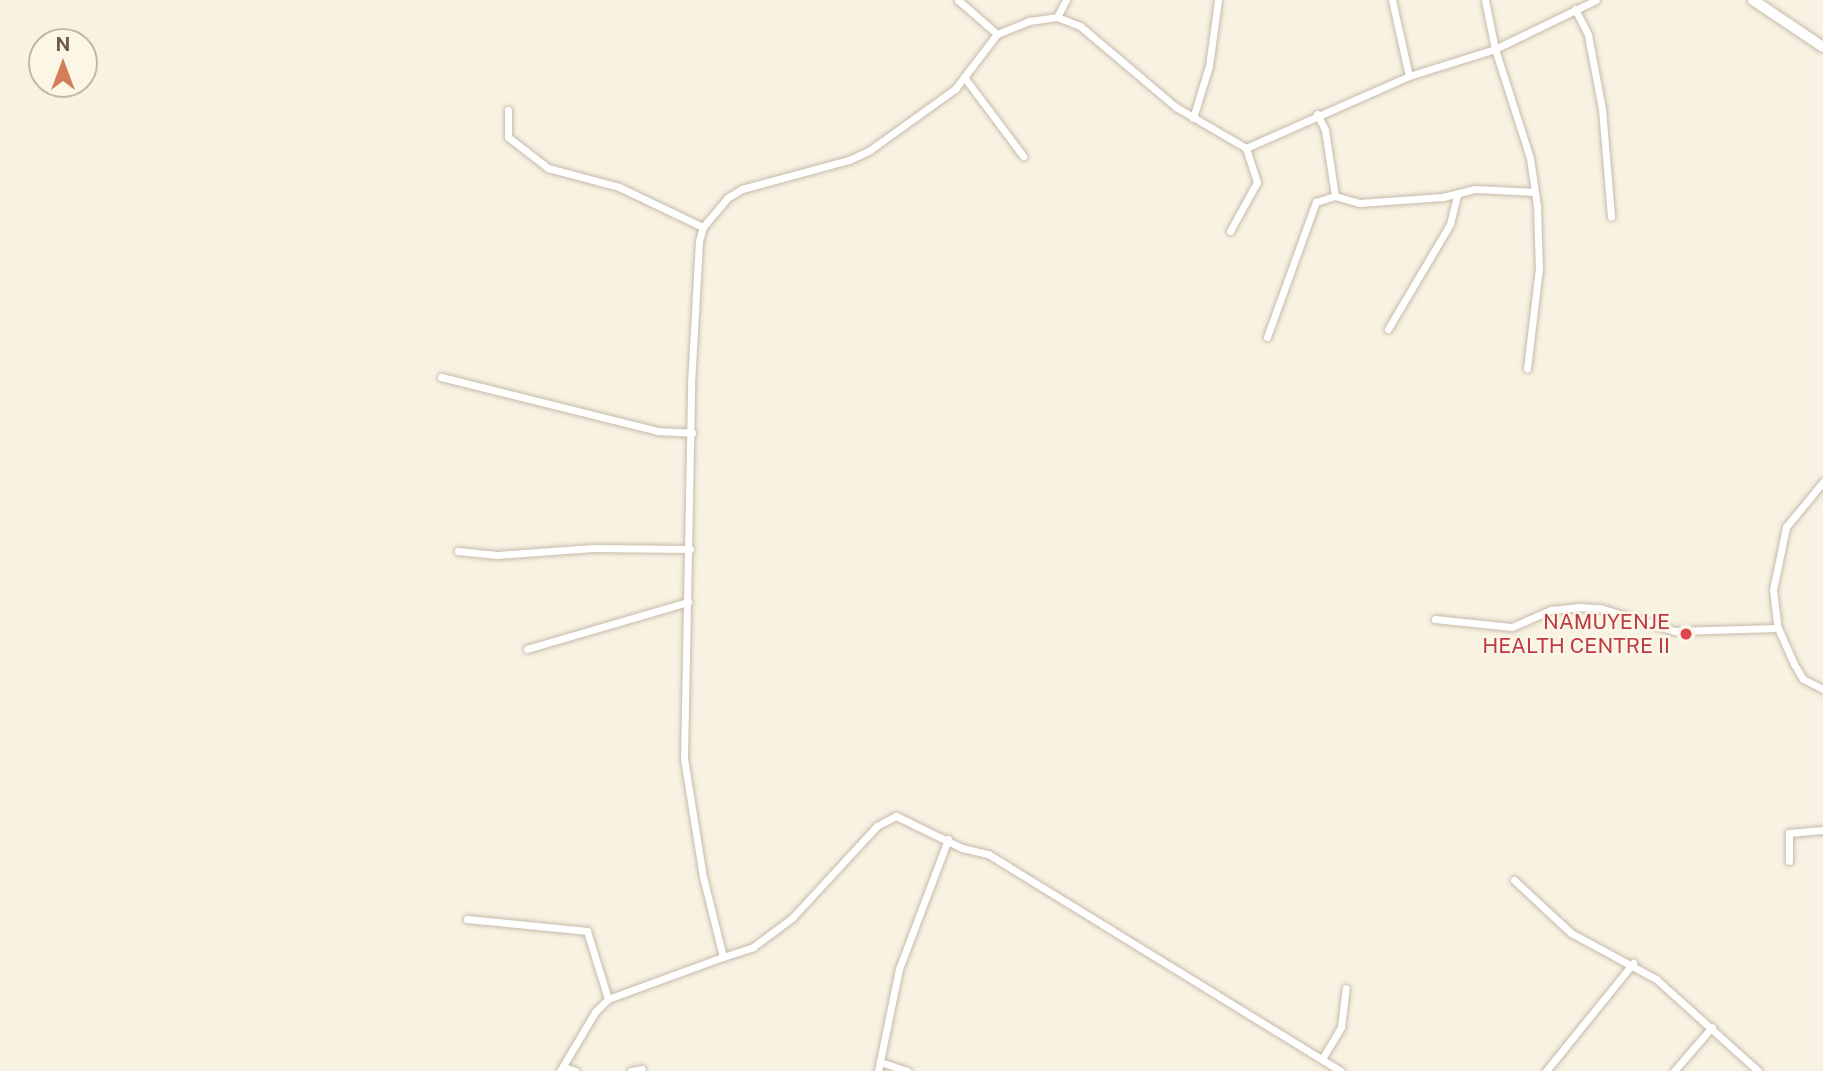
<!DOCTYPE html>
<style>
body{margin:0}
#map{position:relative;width:1823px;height:1071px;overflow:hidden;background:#f8f2e2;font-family:"Public Sans",sans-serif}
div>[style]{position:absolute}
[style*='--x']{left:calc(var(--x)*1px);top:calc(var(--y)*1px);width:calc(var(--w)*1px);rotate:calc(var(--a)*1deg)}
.roads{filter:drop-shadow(0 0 2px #c7baab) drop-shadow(0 0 2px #c7baab)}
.street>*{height:7px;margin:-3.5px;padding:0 3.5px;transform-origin:3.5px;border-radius:3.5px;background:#fff}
.secondary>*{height:10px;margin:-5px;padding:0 5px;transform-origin:5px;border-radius:5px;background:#fff}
.dots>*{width:19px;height:19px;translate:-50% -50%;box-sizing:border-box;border:4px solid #fcf6e7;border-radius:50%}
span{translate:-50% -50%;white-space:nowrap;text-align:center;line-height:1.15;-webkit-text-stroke:5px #fcf6e7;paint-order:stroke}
.health-label{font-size:21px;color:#be3a42}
.right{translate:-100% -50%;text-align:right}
.north{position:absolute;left:28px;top:28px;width:70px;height:70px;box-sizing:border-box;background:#fcf6e7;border:2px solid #c2b8a9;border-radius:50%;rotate:0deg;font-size:19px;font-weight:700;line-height:28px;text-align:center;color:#6c5a4c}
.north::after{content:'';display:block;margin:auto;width:24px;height:32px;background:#d27e56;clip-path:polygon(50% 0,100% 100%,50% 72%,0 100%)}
</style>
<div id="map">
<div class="roads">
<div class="street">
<div style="--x:958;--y:0;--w:52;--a:41.1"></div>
<div style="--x:1392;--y:0;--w:78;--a:77.4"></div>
<div style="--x:1485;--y:0;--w:50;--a:78.5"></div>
<div style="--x:1495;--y:49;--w:114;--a:72.2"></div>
<div style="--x:1530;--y:158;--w:49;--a:81.7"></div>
<div style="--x:1537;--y:206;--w:62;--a:88.2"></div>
<div style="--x:1539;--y:268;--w:101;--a:96.8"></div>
<div style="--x:1575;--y:9;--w:29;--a:63"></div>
<div style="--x:1588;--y:35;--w:75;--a:79.3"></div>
<div style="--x:1602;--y:109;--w:108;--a:85.2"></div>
<div style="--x:1057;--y:17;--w:19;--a:-62"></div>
<div style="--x:964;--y:77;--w:99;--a:53.2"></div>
<div style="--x:508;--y:110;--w:27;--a:90"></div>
<div style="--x:508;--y:137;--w:51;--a:37.8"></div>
<div style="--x:548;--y:168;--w:73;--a:15"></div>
<div style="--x:619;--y:187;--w:93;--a:25.5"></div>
<div style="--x:1317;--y:114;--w:18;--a:63"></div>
<div style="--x:1325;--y:130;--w:67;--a:81.4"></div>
<div style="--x:1193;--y:118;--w:54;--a:-72.9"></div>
<div style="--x:1209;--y:66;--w:67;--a:-82.2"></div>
<div style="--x:1230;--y:231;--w:56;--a:-61.1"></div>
<div style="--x:1257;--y:182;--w:36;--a:-108"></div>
<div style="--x:1388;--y:329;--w:122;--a:-59.4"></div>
<div style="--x:1450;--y:224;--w:30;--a:-76"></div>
<div style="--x:1267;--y:337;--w:144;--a:-70.1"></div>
<div style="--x:1316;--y:202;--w:20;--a:-18"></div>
<div style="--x:1335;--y:196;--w:25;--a:16"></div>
<div style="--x:1359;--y:203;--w:84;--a:-4.1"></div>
<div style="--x:1443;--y:197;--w:33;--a:-14"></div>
<div style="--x:1475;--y:189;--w:60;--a:2.9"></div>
<div style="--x:441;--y:377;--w:223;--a:14"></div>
<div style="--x:657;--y:431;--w:35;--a:3"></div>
<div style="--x:1823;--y:482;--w:58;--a:129.4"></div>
<div style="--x:1786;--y:527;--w:64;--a:101.7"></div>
<div style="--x:1773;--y:590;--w:38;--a:83"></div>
<div style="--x:1778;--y:628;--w:39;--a:66"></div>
<div style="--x:1794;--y:664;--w:17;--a:59"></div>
<div style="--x:1803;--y:679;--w:22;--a:27"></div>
<div style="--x:458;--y:551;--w:39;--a:6"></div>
<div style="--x:497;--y:555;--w:96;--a:-4.2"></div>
<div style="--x:593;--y:548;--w:97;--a:0.6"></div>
<div style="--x:1435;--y:619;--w:77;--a:5.9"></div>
<div style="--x:1512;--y:627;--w:43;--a:-23.6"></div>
<div style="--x:1551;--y:610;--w:27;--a:-6"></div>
<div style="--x:1578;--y:607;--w:22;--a:3"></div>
<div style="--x:1600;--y:608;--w:78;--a:17"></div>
<div style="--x:1675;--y:631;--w:103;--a:-1.7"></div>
<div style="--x:527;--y:649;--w:168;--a:-16.3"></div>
<div style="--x:1789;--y:861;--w:28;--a:-90"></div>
<div style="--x:1789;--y:833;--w:34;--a:-5"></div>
<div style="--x:1514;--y:880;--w:78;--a:42.9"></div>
<div style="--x:1571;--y:933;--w:97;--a:28.4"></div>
<div style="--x:1656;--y:979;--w:137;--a:42"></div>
<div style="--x:467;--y:919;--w:121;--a:5.7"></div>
<div style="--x:587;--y:931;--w:71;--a:72.8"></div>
<div style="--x:723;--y:957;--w:32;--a:-18"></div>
<div style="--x:753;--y:947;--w:49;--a:-36.6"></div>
<div style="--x:792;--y:918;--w:125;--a:-47.3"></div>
<div style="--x:877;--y:826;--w:21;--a:-28"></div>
<div style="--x:896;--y:816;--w:73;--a:25.9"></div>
<div style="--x:962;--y:848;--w:27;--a:13"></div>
<div style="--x:988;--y:854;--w:414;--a:31.6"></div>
<div style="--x:1322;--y:1059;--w:37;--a:-59"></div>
<div style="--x:1341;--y:1027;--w:39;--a:-83"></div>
<div style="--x:880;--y:1062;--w:29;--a:18"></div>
<div style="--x:564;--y:1067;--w:12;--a:20"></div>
<div style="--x:560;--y:1071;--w:69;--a:-59.3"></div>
<div style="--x:595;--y:1012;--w:18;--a:-45"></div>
<div style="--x:608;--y:999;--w:122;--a:-20.1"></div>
<div style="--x:723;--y:957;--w:82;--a:-104"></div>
<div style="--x:703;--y:877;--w:120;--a:-99.1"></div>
<div style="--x:684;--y:759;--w:375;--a:-88.9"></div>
<div style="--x:691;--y:384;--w:143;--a:-86.8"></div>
<div style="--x:699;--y:241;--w:15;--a:-74"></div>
<div style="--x:703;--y:227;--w:38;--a:-50"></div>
<div style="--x:727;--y:198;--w:17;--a:-31"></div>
<div style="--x:742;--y:189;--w:111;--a:-15.2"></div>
<div style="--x:849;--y:160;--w:23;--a:-25"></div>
<div style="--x:870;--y:150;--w:105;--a:-35.7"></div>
<div style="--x:955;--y:89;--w:69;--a:-52.6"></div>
<div style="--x:997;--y:34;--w:35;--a:-22"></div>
<div style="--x:1029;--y:21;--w:28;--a:-8"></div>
<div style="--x:1057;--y:17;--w:25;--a:21"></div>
<div style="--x:1080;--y:26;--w:126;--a:40.2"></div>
<div style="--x:1176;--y:107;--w:81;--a:30.4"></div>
<div style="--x:1246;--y:148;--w:178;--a:-23.8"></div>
<div style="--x:1409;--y:76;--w:90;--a:-17.4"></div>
<div style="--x:1495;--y:49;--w:112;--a:-25.9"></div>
<div style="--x:631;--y:1071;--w:11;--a:-10"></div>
<div style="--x:878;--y:1071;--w:104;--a:-78.4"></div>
<div style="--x:899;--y:969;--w:139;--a:-69.3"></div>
<div style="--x:1546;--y:1071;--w:139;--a:-51.1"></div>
<div style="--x:1674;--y:1071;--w:58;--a:-49.2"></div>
</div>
<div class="secondary">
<div style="--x:1753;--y:0;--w:84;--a:33.9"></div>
</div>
</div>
<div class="dots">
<div style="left:1686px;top:634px;background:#e0444e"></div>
</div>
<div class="health-label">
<span class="right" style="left:1670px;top:634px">NAMUYENJE<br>HEALTH CENTRE II</span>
</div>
<div class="north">N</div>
</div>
